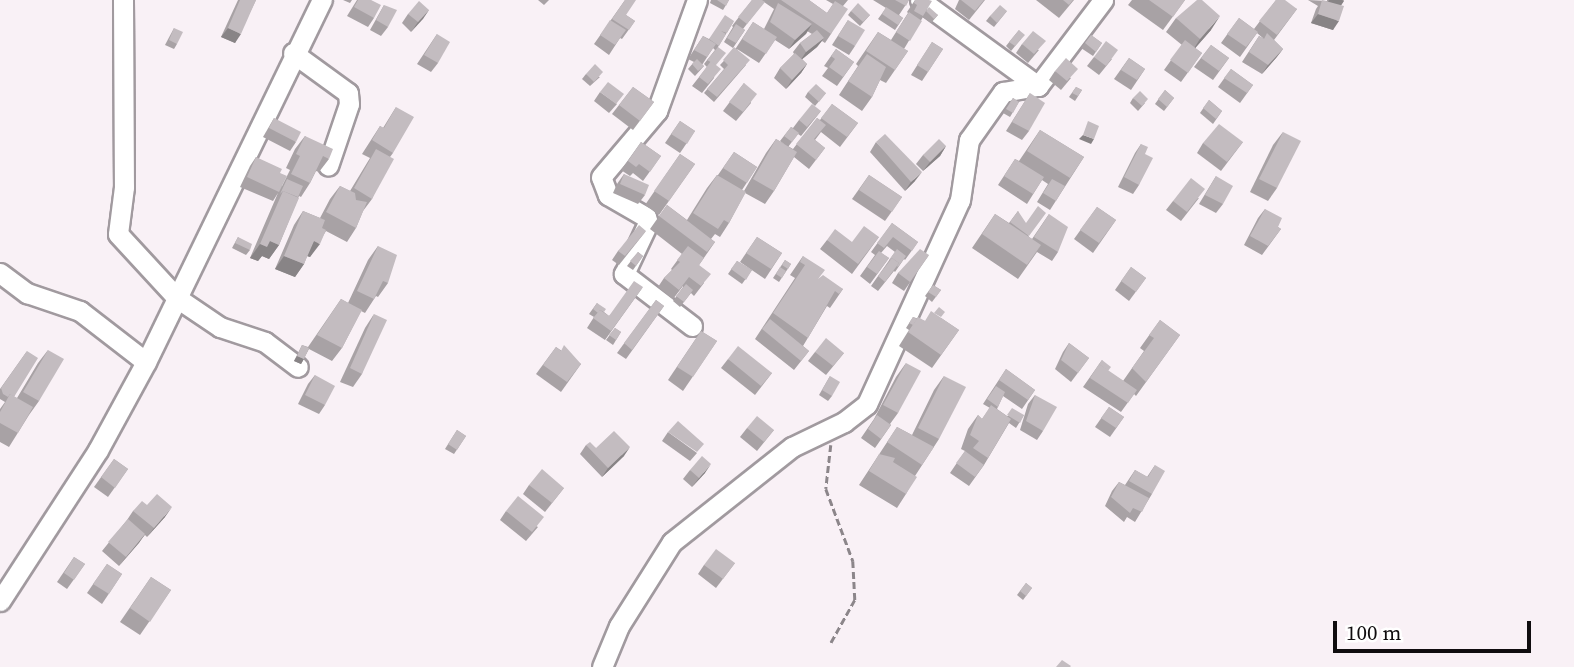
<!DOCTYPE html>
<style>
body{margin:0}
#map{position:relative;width:1574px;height:667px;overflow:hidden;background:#f9f1f6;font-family:"Source Serif 4",serif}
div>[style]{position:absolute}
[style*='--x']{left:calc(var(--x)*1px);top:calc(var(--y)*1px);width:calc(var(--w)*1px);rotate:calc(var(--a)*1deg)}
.path>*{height:2.5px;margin-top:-1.25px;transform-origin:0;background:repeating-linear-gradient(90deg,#8c868a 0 7px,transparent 0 10.5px)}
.roads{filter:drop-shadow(2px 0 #a19a9f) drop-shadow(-2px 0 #a19a9f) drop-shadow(0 2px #a19a9f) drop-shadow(0 -2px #a19a9f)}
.minor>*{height:19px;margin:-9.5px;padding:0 9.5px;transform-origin:9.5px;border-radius:9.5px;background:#fff}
.wall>*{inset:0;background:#a8a2a5}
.shaded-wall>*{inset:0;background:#888486}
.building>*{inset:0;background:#c3bcc0}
span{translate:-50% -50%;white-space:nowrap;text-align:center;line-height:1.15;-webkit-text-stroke:5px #fff;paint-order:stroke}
.scale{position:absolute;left:1333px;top:621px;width:198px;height:32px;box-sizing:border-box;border:4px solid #100d0f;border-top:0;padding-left:9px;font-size:21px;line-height:24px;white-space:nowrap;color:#100d0f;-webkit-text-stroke:5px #fff;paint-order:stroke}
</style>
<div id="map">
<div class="path">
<div style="--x:831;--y:445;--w:44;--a:96.5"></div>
<div style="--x:826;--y:489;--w:77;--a:69.4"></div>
<div style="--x:853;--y:561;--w:39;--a:87"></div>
<div style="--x:855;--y:600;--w:49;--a:119.2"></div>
</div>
<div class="roads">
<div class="minor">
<div style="--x:123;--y:0;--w:187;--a:89.7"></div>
<div style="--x:124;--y:187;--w:47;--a:97.3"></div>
<div style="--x:118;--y:234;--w:87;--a:47.3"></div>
<div style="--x:177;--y:298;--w:52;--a:34"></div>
<div style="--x:220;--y:327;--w:47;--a:18.4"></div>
<div style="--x:265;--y:342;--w:41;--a:37.1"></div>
<div style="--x:920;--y:0;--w:146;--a:36.1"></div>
<div style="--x:1038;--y:86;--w:108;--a:-52.9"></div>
<div style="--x:293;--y:53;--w:68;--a:36"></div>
<div style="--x:348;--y:93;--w:11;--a:85"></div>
<div style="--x:349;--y:104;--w:65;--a:108.7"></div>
<div style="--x:0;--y:273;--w:34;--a:37"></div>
<div style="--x:27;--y:293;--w:56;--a:18.8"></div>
<div style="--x:80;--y:311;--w:83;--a:37.7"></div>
<div style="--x:692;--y:326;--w:86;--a:-142.6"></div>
<div style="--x:624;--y:274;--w:56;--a:-64.8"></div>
<div style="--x:648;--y:223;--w:6;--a:-108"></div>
<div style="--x:646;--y:217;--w:44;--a:-149.9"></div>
<div style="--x:608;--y:195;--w:19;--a:-111"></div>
<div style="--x:601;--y:177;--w:87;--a:-49.7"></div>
<div style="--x:657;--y:111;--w:118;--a:-70.2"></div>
<div style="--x:0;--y:601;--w:180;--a:-57"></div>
<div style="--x:98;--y:450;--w:100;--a:-61.4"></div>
<div style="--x:146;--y:362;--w:403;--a:-64.1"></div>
<div style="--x:602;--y:667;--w:44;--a:-67.5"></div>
<div style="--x:619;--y:626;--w:99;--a:-57.8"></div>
<div style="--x:672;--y:542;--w:153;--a:-38.4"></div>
<div style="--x:792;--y:447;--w:58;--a:-25.7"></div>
<div style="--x:844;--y:422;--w:29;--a:-38"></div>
<div style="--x:867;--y:404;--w:224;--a:-65.5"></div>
<div style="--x:960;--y:200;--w:61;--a:-81.5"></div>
<div style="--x:969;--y:140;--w:59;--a:-54.7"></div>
<div style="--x:1003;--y:92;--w:36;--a:-10"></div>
</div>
</div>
<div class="wall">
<div style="clip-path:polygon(238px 0,256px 0,235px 43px,221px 37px)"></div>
<div style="clip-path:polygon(343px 0,352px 0,350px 3px)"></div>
<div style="clip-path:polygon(357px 0,371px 0,374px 18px,368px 27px,347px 16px)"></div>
<div style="clip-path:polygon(538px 0,549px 0,544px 5px)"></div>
<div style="clip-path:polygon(625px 0,626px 15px,635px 21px,622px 39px,620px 38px,609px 55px,594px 44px)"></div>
<div style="clip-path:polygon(711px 0,729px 0,723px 10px,710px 3px)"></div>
<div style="clip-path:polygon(752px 0,809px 0,827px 13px,833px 4px,826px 0,848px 0,843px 6px,831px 34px,825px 43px,822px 41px,817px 47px,802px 59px,807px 64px,801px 73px,786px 89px,774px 78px,780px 68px,794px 54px,793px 52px,800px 43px,812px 34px,807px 31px,789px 49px,775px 40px,759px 63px,737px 49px,746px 65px,714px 102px,704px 93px,724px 69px,720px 65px,736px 48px,753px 22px,764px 29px,774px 9px,764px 2px,743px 29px,745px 30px,733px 48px,724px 42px,733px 27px,732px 26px)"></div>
<div style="clip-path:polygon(873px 0,909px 0,899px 15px,903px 18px,895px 30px,878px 19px,886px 8px)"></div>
<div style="clip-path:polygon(915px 0,929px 0,927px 10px,938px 15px,931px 23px,923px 17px,904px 49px,908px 51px,886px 83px,880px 80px,872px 97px,862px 111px,839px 95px,858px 66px,856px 64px,878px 32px,891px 40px,908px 13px,907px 12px)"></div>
<div style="clip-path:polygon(959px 0,985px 0,969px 20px,955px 9px)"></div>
<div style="clip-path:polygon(1036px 0,1074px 0,1059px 18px)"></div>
<div style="clip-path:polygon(1132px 0,1185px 0,1163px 30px,1128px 5px)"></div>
<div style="clip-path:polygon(1276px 0,1297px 9px,1274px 40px,1283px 49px,1276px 58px,1262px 74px,1242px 62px,1259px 36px,1264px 39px,1257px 33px,1240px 57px,1221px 43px,1239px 18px,1254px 29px)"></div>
<div style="clip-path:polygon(1308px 0,1327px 1px,1327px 0,1344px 0,1341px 5px,1333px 30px,1311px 23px,1316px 9px,1318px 6px)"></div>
<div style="clip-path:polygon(384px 5px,388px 27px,381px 36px,370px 30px)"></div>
<div style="clip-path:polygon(429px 10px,411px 32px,402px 23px,408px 14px)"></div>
<div style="clip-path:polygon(851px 11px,870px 15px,860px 26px,848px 15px)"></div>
<div style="clip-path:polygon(1007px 11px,994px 27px,986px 21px,990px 16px)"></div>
<div style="clip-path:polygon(1176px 18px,1211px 30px,1195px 48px,1202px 53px,1181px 82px,1164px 70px,1182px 45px,1166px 32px)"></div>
<div style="clip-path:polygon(848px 20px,855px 46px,849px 55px,832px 45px)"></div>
<div style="clip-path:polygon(734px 21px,718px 47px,714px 78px,702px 93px,692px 86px,707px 67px,704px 64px,715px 50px,713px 48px,702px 65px,704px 66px,695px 76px,688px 69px,694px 62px,688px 59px,703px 36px,709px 39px)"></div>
<div style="clip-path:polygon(174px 28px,177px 44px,174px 49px,165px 45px)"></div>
<div style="clip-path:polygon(1019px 30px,1021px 39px,1011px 51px,1006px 46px)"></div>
<div style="clip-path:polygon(437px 34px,438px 63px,431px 72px,417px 64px)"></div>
<div style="clip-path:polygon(1091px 35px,1102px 43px,1093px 56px,1081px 48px)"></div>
<div style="clip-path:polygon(932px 42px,943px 49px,922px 81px,911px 75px)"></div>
<div style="clip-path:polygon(1022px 44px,1039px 50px,1028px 63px,1016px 53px)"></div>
<div style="clip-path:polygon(1211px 45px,1229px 58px,1213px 80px,1194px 67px)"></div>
<div style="clip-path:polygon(836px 49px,854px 62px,837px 86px,822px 76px,828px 68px,824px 66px)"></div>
<div style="clip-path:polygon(1094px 57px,1112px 59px,1099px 75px,1087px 66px)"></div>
<div style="clip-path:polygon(1129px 58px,1145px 69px,1131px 90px,1114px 79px)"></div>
<div style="clip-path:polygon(1231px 69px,1253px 85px,1240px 103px,1218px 87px)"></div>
<div style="clip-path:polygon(1055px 71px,1071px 78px,1061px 90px,1049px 80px)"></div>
<div style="clip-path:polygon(586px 74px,600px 77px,590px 86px,582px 79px)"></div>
<div style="clip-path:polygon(744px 83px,751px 103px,736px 121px,723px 111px)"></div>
<div style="clip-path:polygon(633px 87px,654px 102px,633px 130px,612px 114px)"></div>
<div style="clip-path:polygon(1076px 87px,1082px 90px,1075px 101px,1069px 97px)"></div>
<div style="clip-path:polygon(1165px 90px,1174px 98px,1164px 111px,1155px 104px)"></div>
<div style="clip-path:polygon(600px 92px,617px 104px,609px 113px,594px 101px)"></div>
<div style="clip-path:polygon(808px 92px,826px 93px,815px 106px,805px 97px)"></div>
<div style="clip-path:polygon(1030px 93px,1029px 131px,1022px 140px,1006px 131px)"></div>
<div style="clip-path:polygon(1013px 98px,1019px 102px,1010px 117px,1003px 113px)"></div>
<div style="clip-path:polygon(1133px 98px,1145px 103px,1138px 111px,1130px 103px)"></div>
<div style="clip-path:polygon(1209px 100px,1222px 111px,1213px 124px,1200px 113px)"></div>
<div style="clip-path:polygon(832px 104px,858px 123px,840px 147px,821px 132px,815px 140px,825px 148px,809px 169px,794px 157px,774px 191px,765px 204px,745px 193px,729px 223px,720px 237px,715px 234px,711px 239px,715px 242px,699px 265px,704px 283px,694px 296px,691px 293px,680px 307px,673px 301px,683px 287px,683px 286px,673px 299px,658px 287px,664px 278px,672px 270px,671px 269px,682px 254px,650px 229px,667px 205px,687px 220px,707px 188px,717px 175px,718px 175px,734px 152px,757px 167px,742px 190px,744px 191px,766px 153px,776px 139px,793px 149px,817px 118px,820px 120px)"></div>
<div style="clip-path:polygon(396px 107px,393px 153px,390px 157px,372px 199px,363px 211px,356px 228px,347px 242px,326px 231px,310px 257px,307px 256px,304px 264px,295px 277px,275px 269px,294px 225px,303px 211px,320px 218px,330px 199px,340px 186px,350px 191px,370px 158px,362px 154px,380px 126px,383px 128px)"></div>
<div style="clip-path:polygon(821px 111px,801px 136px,798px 134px,788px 147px,780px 141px,791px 127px,793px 128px,799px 120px)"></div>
<div style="clip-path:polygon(274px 118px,296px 142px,290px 151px,263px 137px)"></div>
<div style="clip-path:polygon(680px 121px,695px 131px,680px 153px,665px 143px)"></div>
<div style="clip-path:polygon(1040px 130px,1084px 157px,1050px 210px,1037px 202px,1048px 184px,1042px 180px,1027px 204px,998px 185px,1015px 159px,1019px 161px)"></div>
<div style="clip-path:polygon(1283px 132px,1277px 188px,1268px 201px,1250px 192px,1273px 145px)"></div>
<div style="clip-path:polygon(305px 136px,329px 159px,319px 172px,316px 171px,310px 183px,301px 197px,299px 196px,279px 245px,269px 259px,262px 256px,258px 261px,250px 258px,278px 193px,273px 201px,240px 187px,250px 166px,256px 157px,280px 173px,282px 186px,290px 170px,286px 168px,295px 149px)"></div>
<div style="clip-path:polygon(641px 142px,661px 156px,643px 181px,633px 173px,630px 176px,621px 170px)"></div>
<div style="clip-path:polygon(876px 142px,915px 181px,905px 191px,870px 152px)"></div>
<div style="clip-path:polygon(1243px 142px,1221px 171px,1197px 153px,1203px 143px)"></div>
<div style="clip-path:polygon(1141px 144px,1145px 154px,1139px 185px,1133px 194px,1118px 187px,1135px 153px)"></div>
<div style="clip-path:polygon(946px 146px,940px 156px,923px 171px,916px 164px,923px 155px)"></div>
<div style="clip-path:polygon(680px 154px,695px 164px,659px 215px,645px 205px)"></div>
<div style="clip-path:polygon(624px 174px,645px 195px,638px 204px,613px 193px,617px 184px)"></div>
<div style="clip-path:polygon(869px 175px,902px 197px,885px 221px,852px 199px)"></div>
<div style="clip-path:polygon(1216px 176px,1223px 204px,1216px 213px,1199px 204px)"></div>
<div style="clip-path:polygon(1199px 198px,1181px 221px,1166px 210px,1173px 201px)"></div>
<div style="clip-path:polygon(1097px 207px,1116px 220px,1093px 253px,1074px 239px)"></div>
<div style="clip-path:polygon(1265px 209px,1278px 227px,1281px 229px,1262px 255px,1244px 245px,1258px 218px)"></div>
<div style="clip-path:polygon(1018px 211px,1029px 237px,1032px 239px,1049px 214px,1058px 252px,1052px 261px,1037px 252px,1018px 279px,972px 248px,995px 214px,1009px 223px)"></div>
<div style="clip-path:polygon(892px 223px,918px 242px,905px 260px,904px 259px,895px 272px,894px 271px,878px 291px,871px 286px,895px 252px,887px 246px,881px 253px,889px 258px,870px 284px,860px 276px,875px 255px,871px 252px)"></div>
<div style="clip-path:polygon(646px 231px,619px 265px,612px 260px,618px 251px)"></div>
<div style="clip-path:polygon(238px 237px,250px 250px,246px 255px,232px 248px)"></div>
<div style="clip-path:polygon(757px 237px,782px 253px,765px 279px,740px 262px)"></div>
<div style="clip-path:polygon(879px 237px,852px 274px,820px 249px,827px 240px,852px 242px)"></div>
<div style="clip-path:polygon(378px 246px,388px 283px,378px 297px,376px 296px,365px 313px,361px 311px,342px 348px,332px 361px,309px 349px,301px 364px,294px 361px,302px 345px,308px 347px,341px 299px,348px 303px,368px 260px)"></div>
<div style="clip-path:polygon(638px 252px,643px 256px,633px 270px,627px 266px)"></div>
<div style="clip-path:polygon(929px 255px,904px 291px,892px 283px,898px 273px)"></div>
<div style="clip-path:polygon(803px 256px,818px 279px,843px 289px,830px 308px,827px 306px,803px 346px,809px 351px,794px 370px,755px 339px,795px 278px,790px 275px)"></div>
<div style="clip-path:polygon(785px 260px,791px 264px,779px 282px,773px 278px)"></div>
<div style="clip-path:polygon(737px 261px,752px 270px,742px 284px,728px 274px)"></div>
<div style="clip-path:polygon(1131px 267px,1146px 278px,1129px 301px,1115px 290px)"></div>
<div style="clip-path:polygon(933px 285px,941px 290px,932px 302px,925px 296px)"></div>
<div style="clip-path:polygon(643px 287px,605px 340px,587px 328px,594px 317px,589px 314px,597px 303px,604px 312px,609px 316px)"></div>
<div style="clip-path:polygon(656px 300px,664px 306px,626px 359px,617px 353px)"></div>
<div style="clip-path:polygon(374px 314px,362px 374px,353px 387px,340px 382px,365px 328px)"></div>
<div style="clip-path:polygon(913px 317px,925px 321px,941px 318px,959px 330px,932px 368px,899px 346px,909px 330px,906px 328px)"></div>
<div style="clip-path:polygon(1160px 320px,1180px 335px,1136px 396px,1134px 394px,1121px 412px,1083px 387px,1102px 360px,1108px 371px,1123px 381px,1144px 351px,1140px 348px)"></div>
<div style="clip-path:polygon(615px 328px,621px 332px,613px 345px,606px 340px)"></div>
<div style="clip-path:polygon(701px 331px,717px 341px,683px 391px,668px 380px)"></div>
<div style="clip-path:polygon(1069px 343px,1089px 358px,1071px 382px,1055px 369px,1063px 352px)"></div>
<div style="clip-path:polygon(556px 347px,581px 364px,561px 392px,536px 374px)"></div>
<div style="clip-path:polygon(48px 350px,39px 401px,29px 415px,9px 447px,0 442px,0 409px,5px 402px,0 399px,0 389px,27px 351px,14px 397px,17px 398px,38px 363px)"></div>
<div style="clip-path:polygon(815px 352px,844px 353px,826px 375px,808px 361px)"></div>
<div style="clip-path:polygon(728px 359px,772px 373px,755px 395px,721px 368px)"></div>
<div style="clip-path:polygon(906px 363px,898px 413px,890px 424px,891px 425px,875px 448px,861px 438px,874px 419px,896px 377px)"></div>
<div style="clip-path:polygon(1006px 369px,1035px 390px,1022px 409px,1003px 396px,997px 409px,1007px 416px,1024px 415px,1016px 428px,1009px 423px,984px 465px,969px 486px,950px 473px,965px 451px,961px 449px,968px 429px,978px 415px,982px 419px,990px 408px,983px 404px)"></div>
<div style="clip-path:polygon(315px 375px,325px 405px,319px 414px,298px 404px,308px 384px)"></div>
<div style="clip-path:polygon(830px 376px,832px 396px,828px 401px,819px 395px)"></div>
<div style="clip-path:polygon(944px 376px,939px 439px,915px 476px,906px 494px,897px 508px,859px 485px,897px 427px,912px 435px,934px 390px)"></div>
<div style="clip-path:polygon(1035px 395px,1043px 431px,1037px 440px,1020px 430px,1028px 404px)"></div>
<div style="clip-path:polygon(1109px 407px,1124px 417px,1110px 437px,1095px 427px)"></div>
<div style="clip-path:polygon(747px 428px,774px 430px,757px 451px,740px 437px)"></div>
<div style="clip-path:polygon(457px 430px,466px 436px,454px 454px,445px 449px)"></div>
<div style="clip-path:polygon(668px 432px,697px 453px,690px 461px,662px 441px)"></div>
<div style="clip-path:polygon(586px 445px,596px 448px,624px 456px,602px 477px,580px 454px)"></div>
<div style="clip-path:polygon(114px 459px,128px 469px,108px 497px,94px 487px)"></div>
<div style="clip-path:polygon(1155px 465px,1152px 494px,1135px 522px,1127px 517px,1124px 522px,1105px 506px,1112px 491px,1119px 482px,1125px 485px,1135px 470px,1147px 477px)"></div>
<div style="clip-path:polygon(690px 470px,705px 473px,692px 487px,683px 479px)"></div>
<div style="clip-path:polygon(529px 485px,564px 488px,545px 512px,523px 494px)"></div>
<div style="clip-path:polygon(147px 505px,165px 517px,147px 537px,145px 535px,119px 566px,102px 551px,127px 520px,133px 511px)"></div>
<div style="clip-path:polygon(506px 511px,538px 527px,526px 541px,500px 520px)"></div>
<div style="clip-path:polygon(74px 557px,85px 564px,67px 589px,57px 582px)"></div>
<div style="clip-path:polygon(735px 563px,716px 588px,698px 574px,704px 565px)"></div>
<div style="clip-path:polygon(107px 564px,122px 574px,102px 604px,87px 593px)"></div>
<div style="clip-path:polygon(151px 577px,171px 590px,140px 635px,120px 622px)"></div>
<div style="clip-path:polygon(1026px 583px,1032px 588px,1023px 600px,1017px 595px)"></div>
</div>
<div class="shaded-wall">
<div style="clip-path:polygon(1329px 0,1342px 0,1344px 1px,1338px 10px,1325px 6px)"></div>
<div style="clip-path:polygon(429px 10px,423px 19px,411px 32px,418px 22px)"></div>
<div style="clip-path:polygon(1318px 14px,1339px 21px,1333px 30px,1311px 23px)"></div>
<div style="clip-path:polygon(1220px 16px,1211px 30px,1191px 53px,1200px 39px)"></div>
<div style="clip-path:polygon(812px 24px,806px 34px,789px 49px,795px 40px)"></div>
<div style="clip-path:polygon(228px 28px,241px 34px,235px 43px,221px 37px)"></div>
<div style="clip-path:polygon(824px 38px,817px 47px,800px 61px,806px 52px)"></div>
<div style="clip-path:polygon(1283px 49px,1276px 58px,1262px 74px,1268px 65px)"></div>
<div style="clip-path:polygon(807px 64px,801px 73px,786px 89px,792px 80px)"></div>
<div style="clip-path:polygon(1083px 135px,1094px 139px,1091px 144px,1079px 139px)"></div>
<div style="clip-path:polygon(946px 146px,940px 156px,923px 171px,930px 162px)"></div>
<div style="clip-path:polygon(922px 172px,915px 181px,905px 191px,911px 182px)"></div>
<div style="clip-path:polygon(270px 241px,279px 245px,269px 259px,262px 256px,258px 261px,250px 258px,260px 244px)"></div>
<div style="clip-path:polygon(314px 241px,320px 244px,310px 257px,304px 255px)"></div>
<div style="clip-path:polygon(284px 256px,304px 264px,295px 277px,275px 269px)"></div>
<div style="clip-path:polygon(297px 356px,304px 359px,301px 364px,294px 361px)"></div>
<div style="clip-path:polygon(630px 447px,624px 456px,602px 477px,608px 468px)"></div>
<div style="clip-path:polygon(711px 464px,705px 473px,692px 487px,699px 478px)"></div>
<div style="clip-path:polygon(172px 507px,165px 517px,147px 537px,154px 528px)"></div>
<div style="clip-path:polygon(145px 534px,139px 543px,119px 566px,126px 557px)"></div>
</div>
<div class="building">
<div style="clip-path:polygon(240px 0,256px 0,241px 34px,228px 28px)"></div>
<div style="clip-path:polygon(358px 0,371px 0,381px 5px,374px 18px,354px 7px)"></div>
<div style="clip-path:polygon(625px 0,636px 0,626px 15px,635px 21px,629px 30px,612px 19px)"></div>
<div style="clip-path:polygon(717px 0,729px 0,726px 6px)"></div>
<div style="clip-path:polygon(752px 0,762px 0,765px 2px,747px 24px,738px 17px)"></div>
<div style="clip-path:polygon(781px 0,809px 0,827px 13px,835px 1px,848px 9px,831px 34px)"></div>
<div style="clip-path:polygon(895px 0,909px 0,906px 6px)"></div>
<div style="clip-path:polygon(915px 0,929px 0,932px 1px,923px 16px,914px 11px,917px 5px,914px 3px)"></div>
<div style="clip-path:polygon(961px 0,984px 0,975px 11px)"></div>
<div style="clip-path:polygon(1063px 0,1073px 0,1069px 5px)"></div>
<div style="clip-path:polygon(1149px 0,1185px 0,1173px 17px)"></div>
<div style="clip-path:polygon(1197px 0,1202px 0,1220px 16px,1200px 39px,1176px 18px)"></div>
<div style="clip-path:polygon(1276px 0,1285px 0,1297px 9px,1277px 35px,1259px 21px)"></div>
<div style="clip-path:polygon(1322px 0,1344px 6px,1339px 21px,1318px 14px)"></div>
<div style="clip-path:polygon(419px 1px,429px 10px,418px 22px,408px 14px)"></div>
<div style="clip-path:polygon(778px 3px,812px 24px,795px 40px,770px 22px)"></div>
<div style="clip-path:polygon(858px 3px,870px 15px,863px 22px,851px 11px)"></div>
<div style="clip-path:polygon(384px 5px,397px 10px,388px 27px,376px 20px)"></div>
<div style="clip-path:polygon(1000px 5px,1007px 11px,997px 23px,990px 16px)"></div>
<div style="clip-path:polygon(886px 7px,903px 18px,898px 25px,882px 14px)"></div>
<div style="clip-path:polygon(929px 7px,938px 15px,934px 19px,926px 11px)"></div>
<div style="clip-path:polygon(909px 12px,922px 21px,910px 41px,896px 32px)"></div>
<div style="clip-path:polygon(725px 15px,734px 21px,727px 33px,721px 31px,726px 34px,719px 46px,709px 39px)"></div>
<div style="clip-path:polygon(1239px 18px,1258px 32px,1246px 47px,1227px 34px)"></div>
<div style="clip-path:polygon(610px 20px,626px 30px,615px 45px,600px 35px)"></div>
<div style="clip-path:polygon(848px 20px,865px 30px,855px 46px,838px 36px)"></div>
<div style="clip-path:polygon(753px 22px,777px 37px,766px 54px,742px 39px)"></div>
<div style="clip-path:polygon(736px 24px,745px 30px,736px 43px,727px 38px)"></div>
<div style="clip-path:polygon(174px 28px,183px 32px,177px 44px,169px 40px)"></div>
<div style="clip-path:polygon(817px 30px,824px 38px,806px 52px,800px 43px)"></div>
<div style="clip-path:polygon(1019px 30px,1025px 35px,1015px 46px,1009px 42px)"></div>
<div style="clip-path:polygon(1033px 31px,1046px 41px,1034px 54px,1022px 44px)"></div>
<div style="clip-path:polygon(878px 32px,908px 51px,895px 70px,866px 51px)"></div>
<div style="clip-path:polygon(1267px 33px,1283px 49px,1268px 65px,1249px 52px,1259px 36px,1264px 39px)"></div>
<div style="clip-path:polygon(437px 34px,450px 42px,438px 63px,424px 55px)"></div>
<div style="clip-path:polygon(1091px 35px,1102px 43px,1096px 52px,1085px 43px)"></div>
<div style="clip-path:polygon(703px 36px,716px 44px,707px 57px,694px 50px)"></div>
<div style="clip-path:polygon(1185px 40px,1202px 53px,1188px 73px,1170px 60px)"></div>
<div style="clip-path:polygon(1106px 41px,1118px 50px,1106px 66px,1094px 57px)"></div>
<div style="clip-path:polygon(932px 42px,943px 49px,928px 72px,917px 65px)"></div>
<div style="clip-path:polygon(1211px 45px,1229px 58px,1219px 71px,1201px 58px)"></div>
<div style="clip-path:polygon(718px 47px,726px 53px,716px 65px,707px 60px)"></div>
<div style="clip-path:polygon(734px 47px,750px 60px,717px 97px,707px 89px,728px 65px,723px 60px)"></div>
<div style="clip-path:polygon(836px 49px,854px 62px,843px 77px,829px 67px,835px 59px,831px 56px)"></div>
<div style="clip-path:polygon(795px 53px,807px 64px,792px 80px,780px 68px)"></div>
<div style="clip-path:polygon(867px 54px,886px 67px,872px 97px,848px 81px)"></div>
<div style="clip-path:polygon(1066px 58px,1078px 69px,1067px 81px,1055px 71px)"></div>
<div style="clip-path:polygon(1129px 58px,1145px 69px,1137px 80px,1121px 70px)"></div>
<div style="clip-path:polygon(697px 59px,704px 66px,698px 71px,692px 64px)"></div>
<div style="clip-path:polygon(711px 61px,721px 69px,708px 84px,699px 77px)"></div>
<div style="clip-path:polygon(595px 64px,603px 72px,594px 82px,586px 74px)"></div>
<div style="clip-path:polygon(1231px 69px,1253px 85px,1247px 93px,1224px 78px)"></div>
<div style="clip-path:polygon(608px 82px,624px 94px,616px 104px,600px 92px)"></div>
<div style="clip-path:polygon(744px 83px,757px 94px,743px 112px,729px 102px)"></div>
<div style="clip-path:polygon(816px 84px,826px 93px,819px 102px,808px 92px)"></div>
<div style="clip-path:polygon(633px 87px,654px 102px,640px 121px,619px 105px)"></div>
<div style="clip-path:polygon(1076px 87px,1082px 90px,1078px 96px,1072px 93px)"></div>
<div style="clip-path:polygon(1165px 90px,1174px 98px,1167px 107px,1158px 99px)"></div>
<div style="clip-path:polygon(1140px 91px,1148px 99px,1142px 106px,1133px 98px)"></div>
<div style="clip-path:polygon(1030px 93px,1045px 103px,1029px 131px,1012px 122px)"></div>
<div style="clip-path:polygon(1013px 98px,1019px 102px,1013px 113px,1006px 109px)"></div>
<div style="clip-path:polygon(1209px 100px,1222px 111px,1216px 119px,1203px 108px)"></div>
<div style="clip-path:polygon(812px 104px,821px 111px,807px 127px,799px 120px)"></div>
<div style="clip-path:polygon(832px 104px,858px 123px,847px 137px,821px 118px)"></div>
<div style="clip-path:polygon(396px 107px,414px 117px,393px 153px,372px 140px,380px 126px,384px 128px)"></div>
<div style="clip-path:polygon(274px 118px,301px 132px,296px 142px,269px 128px)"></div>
<div style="clip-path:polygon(817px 118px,826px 125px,814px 139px,825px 148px,816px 160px,796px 144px)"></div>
<div style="clip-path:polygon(680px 121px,695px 131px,687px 144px,671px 134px)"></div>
<div style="clip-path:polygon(1088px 121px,1099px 126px,1094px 139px,1083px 135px)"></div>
<div style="clip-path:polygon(1219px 124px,1243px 142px,1227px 162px,1203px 143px)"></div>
<div style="clip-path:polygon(791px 127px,799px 133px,792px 142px,784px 136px)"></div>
<div style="clip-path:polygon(1040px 130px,1084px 157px,1070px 178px,1027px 151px)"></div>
<div style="clip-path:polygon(1283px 132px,1301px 141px,1277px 188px,1259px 179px)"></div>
<div style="clip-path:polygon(885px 134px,922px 172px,911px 182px,876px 142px)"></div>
<div style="clip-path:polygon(305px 136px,333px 149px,329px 159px,323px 156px,310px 183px,291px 174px,300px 156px,296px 154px)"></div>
<div style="clip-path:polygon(776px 139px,797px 152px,774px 191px,753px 179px)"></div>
<div style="clip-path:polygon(939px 139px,946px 146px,930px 162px,923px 155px)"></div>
<div style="clip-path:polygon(641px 142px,661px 156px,650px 172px,639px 164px,636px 167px,628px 161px)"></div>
<div style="clip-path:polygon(1141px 144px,1148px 147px,1145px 154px,1153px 158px,1139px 185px,1124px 177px)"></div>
<div style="clip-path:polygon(376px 149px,394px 159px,372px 199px,354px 188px)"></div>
<div style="clip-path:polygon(734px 152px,757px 167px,747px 183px,723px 168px)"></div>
<div style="clip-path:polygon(680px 154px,695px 164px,669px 201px,654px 191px)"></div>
<div style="clip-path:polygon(256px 157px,282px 169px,280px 173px,287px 176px,279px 192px,247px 177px)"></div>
<div style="clip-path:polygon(1015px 159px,1044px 177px,1033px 194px,1004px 176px)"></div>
<div style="clip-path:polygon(624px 174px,649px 185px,645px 195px,620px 184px)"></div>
<div style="clip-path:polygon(717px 175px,746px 192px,729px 223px,724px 220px,718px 229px,693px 213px)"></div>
<div style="clip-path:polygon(869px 175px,902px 197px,892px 212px,859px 190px)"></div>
<div style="clip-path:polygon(1216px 176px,1233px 186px,1223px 204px,1205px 195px)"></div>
<div style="clip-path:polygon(1191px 178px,1205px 189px,1187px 212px,1173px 201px)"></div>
<div style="clip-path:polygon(287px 179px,303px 186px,298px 197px,283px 191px,280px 194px)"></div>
<div style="clip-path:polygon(1052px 179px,1065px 186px,1056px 201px,1043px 193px)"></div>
<div style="clip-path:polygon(340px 186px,355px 193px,356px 200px,367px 202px,356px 228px,326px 212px)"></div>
<div style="clip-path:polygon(283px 191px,299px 198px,279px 245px,270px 241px,267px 247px,260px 244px)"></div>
<div style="clip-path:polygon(667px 205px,715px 242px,707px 252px,659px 216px)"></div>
<div style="clip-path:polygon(1038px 206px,1046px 213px,1029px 236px,1010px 222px,1018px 211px,1026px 223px)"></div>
<div style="clip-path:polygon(1097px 207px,1116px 220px,1099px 243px,1080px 230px)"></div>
<div style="clip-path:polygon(1265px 209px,1282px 218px,1278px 227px,1281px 229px,1268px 246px,1250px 236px)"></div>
<div style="clip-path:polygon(303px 211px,325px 220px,322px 228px,326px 230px,320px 244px,314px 241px,304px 264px,284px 256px)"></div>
<div style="clip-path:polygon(995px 214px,1041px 245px,1027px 265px,982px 234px)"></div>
<div style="clip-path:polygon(1049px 214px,1068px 227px,1058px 252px,1034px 237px)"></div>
<div style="clip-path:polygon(892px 223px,918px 242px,912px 251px,893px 237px,884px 248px,877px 243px)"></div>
<div style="clip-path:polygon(639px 225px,646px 231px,625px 256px,618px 251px)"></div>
<div style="clip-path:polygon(864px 226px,879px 237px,858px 264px,827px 240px,835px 229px,852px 242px)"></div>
<div style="clip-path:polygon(238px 237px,252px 244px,250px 250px,235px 243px)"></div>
<div style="clip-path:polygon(757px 237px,782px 253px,771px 269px,746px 253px)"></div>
<div style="clip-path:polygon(378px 246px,397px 255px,388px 283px,383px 281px,374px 299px,357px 291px)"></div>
<div style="clip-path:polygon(688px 246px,704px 258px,699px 265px,711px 274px,701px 286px,689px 277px,679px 290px,664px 278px,680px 262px,677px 260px)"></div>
<div style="clip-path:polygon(897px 249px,906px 256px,898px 267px,897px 266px,899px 263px,892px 258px,890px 260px,889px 260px)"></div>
<div style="clip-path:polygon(920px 249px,929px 255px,910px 282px,898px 273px)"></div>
<div style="clip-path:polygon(879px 251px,889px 258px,877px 274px,867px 267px)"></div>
<div style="clip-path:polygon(638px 252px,643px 256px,636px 266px,630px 261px)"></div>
<div style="clip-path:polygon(803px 256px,825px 270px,818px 279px,823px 275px,843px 289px,839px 294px,835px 291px,808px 338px,773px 313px,805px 265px,800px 262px)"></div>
<div style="clip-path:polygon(892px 258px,899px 263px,885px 282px,878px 276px)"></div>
<div style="clip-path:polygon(785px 260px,791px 264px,788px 269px,782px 265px)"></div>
<div style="clip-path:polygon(737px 261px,752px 270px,746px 280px,731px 269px)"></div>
<div style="clip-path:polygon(780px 267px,786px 271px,782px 278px,776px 274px)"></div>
<div style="clip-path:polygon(1131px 267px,1146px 278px,1136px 292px,1121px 281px)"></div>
<div style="clip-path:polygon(634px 281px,643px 287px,611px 331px,593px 318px,600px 310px,609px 316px)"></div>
<div style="clip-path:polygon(686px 284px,693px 290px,684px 302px,676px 296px)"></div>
<div style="clip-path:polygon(933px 285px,941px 290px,936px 297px,928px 292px)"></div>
<div style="clip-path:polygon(341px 299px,362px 310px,342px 348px,317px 335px)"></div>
<div style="clip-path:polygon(656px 300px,664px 306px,632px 350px,624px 343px)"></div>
<div style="clip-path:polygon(597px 303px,606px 309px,604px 312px,600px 310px,598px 313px,593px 309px)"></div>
<div style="clip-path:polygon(939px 307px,945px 312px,941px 317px,934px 313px)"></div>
<div style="clip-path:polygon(931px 311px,959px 330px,941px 355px,908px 332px,918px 317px,925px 321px)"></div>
<div style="clip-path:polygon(374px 314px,387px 320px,362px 374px,350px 368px)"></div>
<div style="clip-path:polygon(913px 317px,917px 319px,913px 325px,909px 323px)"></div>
<div style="clip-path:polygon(770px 319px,809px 351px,801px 361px,762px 329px)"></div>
<div style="clip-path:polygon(1160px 320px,1180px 335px,1146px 382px,1132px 368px,1154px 338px,1149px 335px)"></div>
<div style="clip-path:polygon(615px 328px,621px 332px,616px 340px,609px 335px)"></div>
<div style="clip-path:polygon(701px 331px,717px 341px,693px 377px,677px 367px)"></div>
<div style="clip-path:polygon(826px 338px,844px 353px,833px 366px,815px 352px)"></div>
<div style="clip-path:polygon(1069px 343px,1089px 358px,1078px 373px,1061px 360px)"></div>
<div style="clip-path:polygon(302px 345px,309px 348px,304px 359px,297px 356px)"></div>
<div style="clip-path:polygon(564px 345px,581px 364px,567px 382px,543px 365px,556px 347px,561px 351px)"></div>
<div style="clip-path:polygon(738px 346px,772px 373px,761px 386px,728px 359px)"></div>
<div style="clip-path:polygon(48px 350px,64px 359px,39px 401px,23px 392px)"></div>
<div style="clip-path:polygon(27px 351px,38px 358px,14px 397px,10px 394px,8px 397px,3px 394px,1px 388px)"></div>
<div style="clip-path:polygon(1102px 360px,1111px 367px,1108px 371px,1099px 364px)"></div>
<div style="clip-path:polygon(906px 363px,921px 371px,898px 413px,883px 405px)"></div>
<div style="clip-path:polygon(1099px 364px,1137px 390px,1128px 403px,1090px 378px)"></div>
<div style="clip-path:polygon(1006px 369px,1035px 390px,1028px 400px,999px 380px)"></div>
<div style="clip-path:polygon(315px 375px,335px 386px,325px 405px,305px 395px)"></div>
<div style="clip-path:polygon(830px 376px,840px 382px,832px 396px,822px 390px)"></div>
<div style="clip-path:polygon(944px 376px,966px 387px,939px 439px,918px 428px)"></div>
<div style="clip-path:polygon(996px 386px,1005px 392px,998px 407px,987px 399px)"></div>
<div style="clip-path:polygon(10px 394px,33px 407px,18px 433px,0 423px,0 412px)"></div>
<div style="clip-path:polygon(1035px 395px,1057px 407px,1043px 431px,1026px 421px)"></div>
<div style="clip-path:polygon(991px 405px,1011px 419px,988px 458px,973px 448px,979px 441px,970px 435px,978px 415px,982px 419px)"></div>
<div style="clip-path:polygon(1109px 407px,1124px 417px,1116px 428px,1101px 418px)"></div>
<div style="clip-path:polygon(1012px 408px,1024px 415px,1020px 423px,1007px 415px)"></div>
<div style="clip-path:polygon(877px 415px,891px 425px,881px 439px,868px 429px)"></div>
<div style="clip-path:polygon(757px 416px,774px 430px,764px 442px,747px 428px)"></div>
<div style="clip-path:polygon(678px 421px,704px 444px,697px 452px,668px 432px)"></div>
<div style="clip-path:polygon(897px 427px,934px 447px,922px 465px,887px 442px)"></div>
<div style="clip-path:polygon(457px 430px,466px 436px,457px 450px,448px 444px)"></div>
<div style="clip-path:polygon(614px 431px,630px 447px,608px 468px,586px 445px,590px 442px,596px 448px)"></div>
<div style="clip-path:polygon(965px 451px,984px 465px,975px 477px,956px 463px)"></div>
<div style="clip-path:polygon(879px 454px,895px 458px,893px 462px,917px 477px,906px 494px,869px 471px)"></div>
<div style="clip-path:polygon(702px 456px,711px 464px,699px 478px,690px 470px)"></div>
<div style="clip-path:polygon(114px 459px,128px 469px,115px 488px,101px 477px)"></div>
<div style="clip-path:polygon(1155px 465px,1165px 471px,1152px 494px,1129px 481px,1135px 470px,1148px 477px)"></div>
<div style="clip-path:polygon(542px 469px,564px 488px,552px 503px,529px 485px)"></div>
<div style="clip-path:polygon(1119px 482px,1149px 498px,1142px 512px,1133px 508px,1130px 513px,1111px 497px)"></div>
<div style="clip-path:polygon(157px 494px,172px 507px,154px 528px,133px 511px,142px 501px,147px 505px)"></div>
<div style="clip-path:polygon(518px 496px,544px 517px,532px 532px,506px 511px)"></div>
<div style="clip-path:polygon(128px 519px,145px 534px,126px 557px,108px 542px)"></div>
<div style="clip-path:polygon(716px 549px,735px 563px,723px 579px,704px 565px)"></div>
<div style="clip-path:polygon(74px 557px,85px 564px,74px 580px,64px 573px)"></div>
<div style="clip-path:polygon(107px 564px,122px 574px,109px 594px,93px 584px)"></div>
<div style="clip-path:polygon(151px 577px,171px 590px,150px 622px,130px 608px)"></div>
<div style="clip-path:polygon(1026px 583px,1032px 588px,1026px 596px,1020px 591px)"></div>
<div style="clip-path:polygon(1062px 660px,1071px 666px,1070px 667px,1056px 667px)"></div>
</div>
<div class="scale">100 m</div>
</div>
